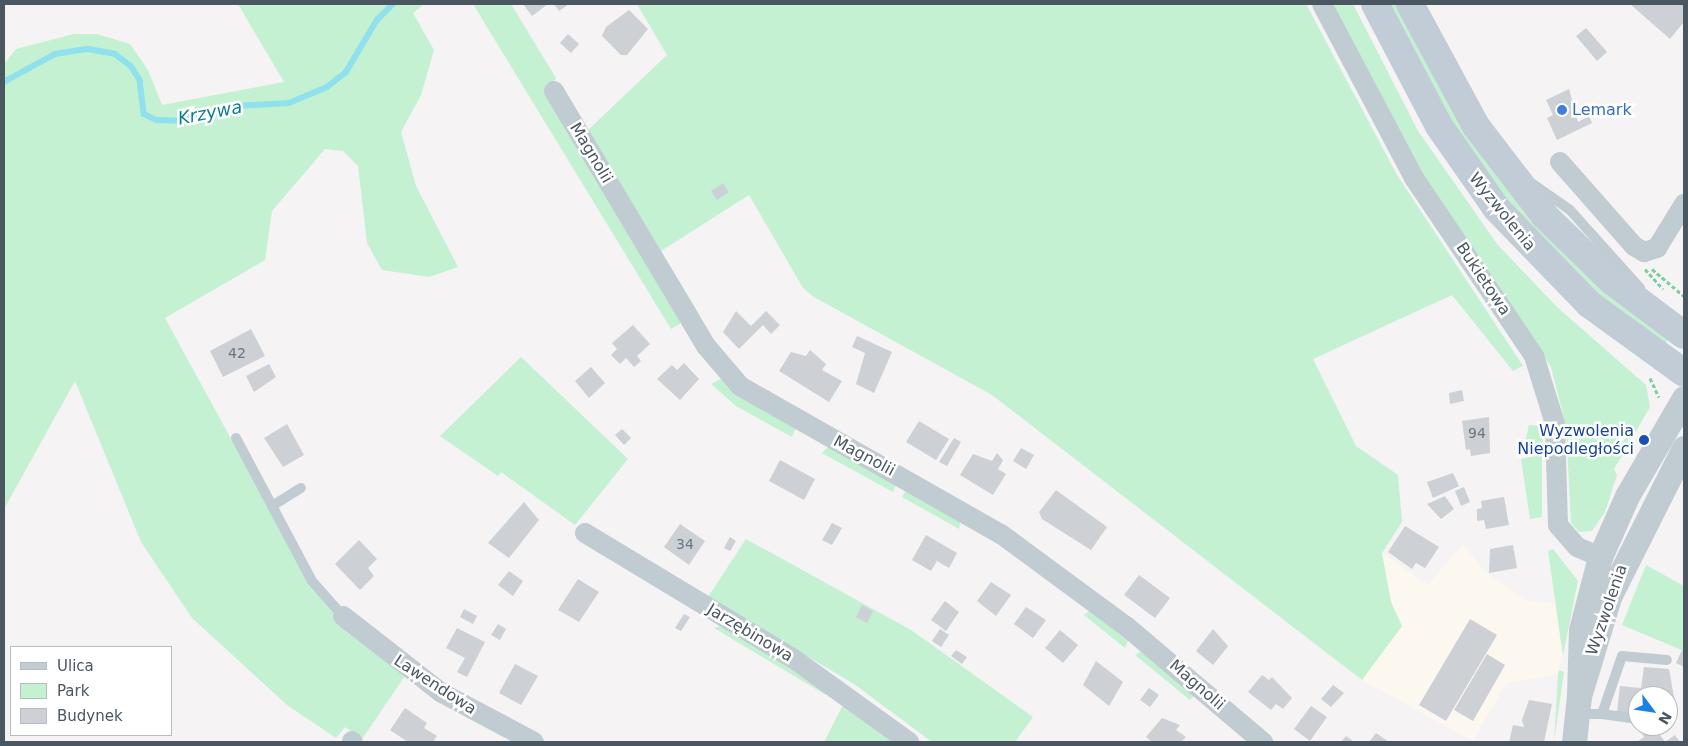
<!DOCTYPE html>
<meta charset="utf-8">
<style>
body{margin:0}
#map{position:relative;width:1688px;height:746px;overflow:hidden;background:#f5f3f3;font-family:"DejaVu Sans",sans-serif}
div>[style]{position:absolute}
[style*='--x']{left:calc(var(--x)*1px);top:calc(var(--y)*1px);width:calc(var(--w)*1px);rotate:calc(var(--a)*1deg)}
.commercial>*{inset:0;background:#fdf8ef}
.green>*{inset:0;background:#c3f1d2}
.stream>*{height:5.5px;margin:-2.75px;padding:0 2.75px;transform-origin:2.75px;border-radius:2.75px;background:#90e0ee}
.building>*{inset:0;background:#cdd0d5}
.path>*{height:3px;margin-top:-1.5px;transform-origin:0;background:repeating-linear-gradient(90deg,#7ad0a0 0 4px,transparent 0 6.5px)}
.service>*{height:10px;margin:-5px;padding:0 5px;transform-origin:5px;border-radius:5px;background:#c1cbd2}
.minor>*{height:20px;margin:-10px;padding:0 10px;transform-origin:10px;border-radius:10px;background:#c1cbd2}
.tertiary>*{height:25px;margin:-12.5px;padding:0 12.5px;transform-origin:12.5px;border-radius:12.5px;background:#c1cbd2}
.secondary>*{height:28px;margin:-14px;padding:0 14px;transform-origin:14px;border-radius:14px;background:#c1ccd6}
.dots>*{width:14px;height:14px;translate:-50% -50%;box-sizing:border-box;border:2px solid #fff;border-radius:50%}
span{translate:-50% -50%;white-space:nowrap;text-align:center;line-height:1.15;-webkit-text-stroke:5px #fff;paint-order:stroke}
.number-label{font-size:14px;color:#6b757e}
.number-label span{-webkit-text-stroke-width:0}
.shop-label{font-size:16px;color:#366cbe}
.left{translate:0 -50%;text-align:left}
.street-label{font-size:16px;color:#4a5761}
.transit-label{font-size:16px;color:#164399}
.right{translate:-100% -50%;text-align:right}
.water-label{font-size:18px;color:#0d7e92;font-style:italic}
.frame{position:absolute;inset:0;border:5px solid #4a5761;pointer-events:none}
.legend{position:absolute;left:10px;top:646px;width:162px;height:90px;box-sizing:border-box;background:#fff;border:1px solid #b7bcc0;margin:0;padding:6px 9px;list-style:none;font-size:15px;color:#4a5761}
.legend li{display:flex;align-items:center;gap:10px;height:25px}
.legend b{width:25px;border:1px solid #b7bcc0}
.north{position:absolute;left:1628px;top:686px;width:50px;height:50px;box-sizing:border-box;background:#fff;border:1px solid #b7bcc0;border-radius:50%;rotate:121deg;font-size:14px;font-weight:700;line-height:20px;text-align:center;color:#4a5761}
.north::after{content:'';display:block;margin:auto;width:18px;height:22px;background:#1b81e7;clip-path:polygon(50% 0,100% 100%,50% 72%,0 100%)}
</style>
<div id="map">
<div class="commercial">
<div style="clip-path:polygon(1463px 544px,1484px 571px,1526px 601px,1555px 604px,1562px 653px,1558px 674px,1506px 683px,1473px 741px,1362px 680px,1401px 626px,1391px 602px,1382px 553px,1428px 585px)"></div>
</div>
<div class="green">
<div style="clip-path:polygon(238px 4px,424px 4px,413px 13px,434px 50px,421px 95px,401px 132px,416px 186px,458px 267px,429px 277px,382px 270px,367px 243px,358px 166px,343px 151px,325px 149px,272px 211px,265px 260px,165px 318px,309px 582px,407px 673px,362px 739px,345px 727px,336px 738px,287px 705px,192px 618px,141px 542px,75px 381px,4px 509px,4px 64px,16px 49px,74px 34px,97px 34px,130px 44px,148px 70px,162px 105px,284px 82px)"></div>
<div style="clip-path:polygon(473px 4px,511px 4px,556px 78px,547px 91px,682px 317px,680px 324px,671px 329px)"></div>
<div style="clip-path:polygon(637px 4px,1306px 4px,1397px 175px,1523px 366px,1513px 371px,1452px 295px,1313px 359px,1356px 446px,1398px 475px,1402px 522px,1382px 553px,1391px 602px,1402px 626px,1362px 680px,992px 395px,814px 297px,803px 288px,749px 195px,661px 251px,699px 314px,694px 314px,588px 130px,667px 55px)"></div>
<div style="clip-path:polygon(1331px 4px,1353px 4px,1418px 131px,1497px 244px,1557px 307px,1646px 385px,1650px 407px,1614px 469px,1617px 475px,1605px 512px,1592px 531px,1579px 532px,1571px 523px,1566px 426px,1551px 367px,1433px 192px)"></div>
<div style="clip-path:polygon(1388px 4px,1397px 4px,1460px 121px,1669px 338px,1664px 346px,1613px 308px,1516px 214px,1451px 125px)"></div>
<div style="clip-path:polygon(521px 357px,628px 459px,575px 525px,501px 472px,498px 476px,440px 436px)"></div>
<div style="clip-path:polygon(723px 378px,796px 428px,792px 437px,736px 406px,711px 384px)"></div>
<div style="clip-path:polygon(1529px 425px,1542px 426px,1543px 445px,1524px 447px)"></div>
<div style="clip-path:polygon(830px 445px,897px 481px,893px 492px,822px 453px)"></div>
<div style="clip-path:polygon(1542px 454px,1542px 517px,1530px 519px,1521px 459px)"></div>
<div style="clip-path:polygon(908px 487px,961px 516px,959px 529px,902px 497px)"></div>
<div style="clip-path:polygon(746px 539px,911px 630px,1033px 717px,1015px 742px,932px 742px,854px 684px,708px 597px)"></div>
<div style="clip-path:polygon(1553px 549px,1578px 581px,1563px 655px,1548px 551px)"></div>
<div style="clip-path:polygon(1646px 565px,1684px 586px,1684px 651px,1622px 625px)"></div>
<div style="clip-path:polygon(1092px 609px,1129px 638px,1125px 648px,1084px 615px)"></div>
<div style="clip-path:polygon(723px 625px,827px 688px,826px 695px,714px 628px)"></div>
<div style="clip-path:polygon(1145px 649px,1197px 693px,1190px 700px,1135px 655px)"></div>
<div style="clip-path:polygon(1559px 670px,1564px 672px,1554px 742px,1558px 674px)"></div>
<div style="clip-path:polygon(843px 705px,892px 742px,824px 742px)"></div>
</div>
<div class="stream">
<div style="--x:4;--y:82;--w:58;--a:-28.8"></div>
<div style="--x:55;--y:54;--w:33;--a:-9"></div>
<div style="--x:88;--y:49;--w:27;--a:10"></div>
<div style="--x:115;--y:54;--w:20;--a:37"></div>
<div style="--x:131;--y:66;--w:17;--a:57"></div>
<div style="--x:140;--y:80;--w:34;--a:83"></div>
<div style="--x:144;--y:114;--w:14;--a:25"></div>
<div style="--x:157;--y:120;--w:23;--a:2"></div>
<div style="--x:180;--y:121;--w:56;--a:-15.5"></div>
<div style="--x:234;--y:106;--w:55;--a:-3.1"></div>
<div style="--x:289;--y:103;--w:41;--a:-22.8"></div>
<div style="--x:327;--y:87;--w:24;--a:-38"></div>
<div style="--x:346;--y:72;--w:61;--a:-59.2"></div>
<div style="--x:377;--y:20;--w:23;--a:-45"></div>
</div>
<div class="building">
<div style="clip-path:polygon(523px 4px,548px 4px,532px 16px)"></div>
<div style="clip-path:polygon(554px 4px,569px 4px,559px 11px)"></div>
<div style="clip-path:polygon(1630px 4px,1684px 4px,1684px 22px,1670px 39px)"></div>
<div style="clip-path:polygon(629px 10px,648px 29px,627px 55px,621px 55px,602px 36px,606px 27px)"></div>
<div style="clip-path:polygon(1586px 28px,1607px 52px,1597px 61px,1576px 36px)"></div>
<div style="clip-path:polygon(568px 34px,579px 44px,571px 53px,560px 43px)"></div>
<div style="clip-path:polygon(1569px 89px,1578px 122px,1589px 116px,1592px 123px,1557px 140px,1547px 118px,1553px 115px,1546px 100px)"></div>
<div style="clip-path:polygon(723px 183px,729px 192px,717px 200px,711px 191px)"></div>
<div style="clip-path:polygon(736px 311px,751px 326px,766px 311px,780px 325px,771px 334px,763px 325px,739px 349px,723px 332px)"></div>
<div style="clip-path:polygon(633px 325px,650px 344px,637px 356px,641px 361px,634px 367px,626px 358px,620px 364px,611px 355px,617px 349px,612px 343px)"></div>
<div style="clip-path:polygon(251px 329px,265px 356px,223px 377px,210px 351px)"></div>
<div style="clip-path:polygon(857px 336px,892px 352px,874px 393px,856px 384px,865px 353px,852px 347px)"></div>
<div style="clip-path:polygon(810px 350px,826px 364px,822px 370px,842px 381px,829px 402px,779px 371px,791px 352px,806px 356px)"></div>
<div style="clip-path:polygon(684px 363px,699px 379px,680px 400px,657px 379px,672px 365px,677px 370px)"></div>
<div style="clip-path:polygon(269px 364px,276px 377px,254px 392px,246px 376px)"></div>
<div style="clip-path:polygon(591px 367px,605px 383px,589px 398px,575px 381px)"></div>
<div style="clip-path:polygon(1462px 390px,1464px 401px,1450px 404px,1449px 393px)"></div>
<div style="clip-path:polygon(1489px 417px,1490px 453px,1471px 456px,1470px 449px,1466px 450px,1462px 421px)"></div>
<div style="clip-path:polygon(919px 421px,949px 439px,936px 460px,906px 442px)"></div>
<div style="clip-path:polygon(287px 424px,304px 455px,283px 467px,264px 438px)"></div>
<div style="clip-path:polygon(622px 429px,631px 438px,624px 445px,615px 435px)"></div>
<div style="clip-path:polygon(954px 438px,961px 442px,947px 466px,939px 462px)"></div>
<div style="clip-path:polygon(1021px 448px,1034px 455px,1026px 469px,1013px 461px)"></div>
<div style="clip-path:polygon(997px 453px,1003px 460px,998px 469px,1006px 474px,993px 495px,960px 475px,973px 454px,992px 461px)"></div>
<div style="clip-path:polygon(780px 460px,815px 479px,804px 500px,769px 481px)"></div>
<div style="clip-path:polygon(1453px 473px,1459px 486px,1433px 498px,1427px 482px)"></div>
<div style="clip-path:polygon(1464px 487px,1470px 502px,1461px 506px,1455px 491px)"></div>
<div style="clip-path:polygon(1056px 490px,1107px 527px,1091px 550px,1042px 519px,1039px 512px)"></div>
<div style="clip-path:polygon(1445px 496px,1454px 509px,1441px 519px,1427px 504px)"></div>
<div style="clip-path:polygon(1504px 497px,1509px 525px,1486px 529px,1484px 520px,1477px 521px,1477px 509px,1482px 508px,1481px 501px)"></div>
<div style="clip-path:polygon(524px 502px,539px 520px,509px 558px,488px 543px)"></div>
<div style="clip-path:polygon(832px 523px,842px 528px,832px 545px,822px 540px)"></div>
<div style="clip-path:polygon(680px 524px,705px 541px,689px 565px,664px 547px)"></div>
<div style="clip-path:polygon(1405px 526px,1439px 547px,1425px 568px,1416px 563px,1412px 569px,1388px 552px)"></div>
<div style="clip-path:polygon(926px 535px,957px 553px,949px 568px,937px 561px,931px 571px,912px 560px)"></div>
<div style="clip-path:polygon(730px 537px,736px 541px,730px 551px,724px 548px)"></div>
<div style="clip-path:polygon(359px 540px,377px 559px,368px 568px,374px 576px,360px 590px,335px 564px)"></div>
<div style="clip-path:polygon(1513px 545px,1517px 568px,1489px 573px,1490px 549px)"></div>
<div style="clip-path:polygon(509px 571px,523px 581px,513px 596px,498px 585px)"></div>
<div style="clip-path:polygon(1139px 575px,1170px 598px,1155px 618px,1124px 595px)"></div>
<div style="clip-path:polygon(578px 579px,599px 592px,579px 622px,558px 610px)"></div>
<div style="clip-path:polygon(991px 582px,1011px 595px,996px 616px,977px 601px)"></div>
<div style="clip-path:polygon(945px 601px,959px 612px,946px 631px,931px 620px)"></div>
<div style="clip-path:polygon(862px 605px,873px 611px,867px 623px,856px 617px)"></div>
<div style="clip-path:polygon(1026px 607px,1046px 620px,1033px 638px,1014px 624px)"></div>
<div style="clip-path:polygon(464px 609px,477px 616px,473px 624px,460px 617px)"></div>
<div style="clip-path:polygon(684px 614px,690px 617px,681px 631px,675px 628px)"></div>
<div style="clip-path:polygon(1470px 619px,1497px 635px,1446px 721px,1419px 705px)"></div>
<div style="clip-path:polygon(498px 624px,506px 629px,500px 640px,491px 635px)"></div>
<div style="clip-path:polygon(457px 628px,485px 642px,467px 677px,457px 672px,465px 658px,446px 648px)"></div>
<div style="clip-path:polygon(940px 629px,949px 635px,941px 647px,932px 641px)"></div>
<div style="clip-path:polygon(1213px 629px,1228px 646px,1213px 665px,1196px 651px)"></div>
<div style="clip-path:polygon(1060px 630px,1078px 645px,1063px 663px,1045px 648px)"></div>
<div style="clip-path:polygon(956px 650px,967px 657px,962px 664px,951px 656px)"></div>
<div style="clip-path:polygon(1682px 650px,1684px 651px,1684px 667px,1676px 663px)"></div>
<div style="clip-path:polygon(1487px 654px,1505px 665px,1473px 721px,1454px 710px)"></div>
<div style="clip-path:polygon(1096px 661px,1123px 682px,1109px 706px,1083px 685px)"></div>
<div style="clip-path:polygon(515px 664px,538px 676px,521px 705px,499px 693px)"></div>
<div style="clip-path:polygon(1644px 667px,1669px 669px,1675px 703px,1668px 704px,1668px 696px,1638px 696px,1638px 714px,1617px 712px,1620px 686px,1641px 688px)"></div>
<div style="clip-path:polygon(1262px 675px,1269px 680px,1272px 677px,1292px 698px,1283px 709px,1276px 704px,1271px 710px,1248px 692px)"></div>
<div style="clip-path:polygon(1333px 685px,1344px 693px,1331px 707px,1321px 699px)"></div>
<div style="clip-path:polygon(1149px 688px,1159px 695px,1150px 707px,1140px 700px)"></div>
<div style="clip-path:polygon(1529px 700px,1552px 704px,1544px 742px,1509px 742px,1513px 725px,1524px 727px,1522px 720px)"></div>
<div style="clip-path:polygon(1311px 706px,1327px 717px,1310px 741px,1294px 729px)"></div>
<div style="clip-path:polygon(405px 708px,427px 723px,424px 728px,437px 736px,433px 742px,408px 742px,390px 730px)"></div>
<div style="clip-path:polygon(1162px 718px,1180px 725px,1176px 730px,1186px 737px,1181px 742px,1152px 742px,1146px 737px)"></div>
<div style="clip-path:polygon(1637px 726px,1654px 726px,1665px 742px,1675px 735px,1680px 742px,1637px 742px,1644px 737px)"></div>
<div style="clip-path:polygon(1376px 733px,1389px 742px,1369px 742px)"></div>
<div style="clip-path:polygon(1346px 736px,1354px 742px,1341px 742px)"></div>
</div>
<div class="path">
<div style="--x:1645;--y:269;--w:27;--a:48"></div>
<div style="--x:1652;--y:269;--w:42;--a:40.2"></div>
<div style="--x:1650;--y:378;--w:21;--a:65"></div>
</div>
<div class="service">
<div style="--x:1533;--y:184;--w:45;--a:35.1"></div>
<div style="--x:1570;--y:210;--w:105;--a:48.1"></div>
<div style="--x:236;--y:438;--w:162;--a:62"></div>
<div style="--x:312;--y:581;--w:47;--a:48.5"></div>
<div style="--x:272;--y:506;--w:34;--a:-32"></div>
<div style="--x:1577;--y:714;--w:25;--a:0"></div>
<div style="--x:1602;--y:714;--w:61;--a:-71"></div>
<div style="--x:1622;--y:656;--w:45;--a:5.1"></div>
<div style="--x:1602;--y:714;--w:36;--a:8"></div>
</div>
<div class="minor">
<div style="--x:1322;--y:4;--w:197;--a:62.1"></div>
<div style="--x:1414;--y:178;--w:215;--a:56"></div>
<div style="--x:1534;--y:356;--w:71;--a:72.8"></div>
<div style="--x:1555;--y:424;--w:101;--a:88.3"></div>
<div style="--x:1558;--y:525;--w:29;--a:49"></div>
<div style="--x:1577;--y:547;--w:25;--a:23"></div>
<div style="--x:554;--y:91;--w:297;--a:59.2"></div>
<div style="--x:706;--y:346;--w:52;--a:49.6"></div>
<div style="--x:740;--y:386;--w:300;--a:29.6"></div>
<div style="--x:1001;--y:534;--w:155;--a:36.4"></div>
<div style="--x:1126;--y:626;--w:180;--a:40.3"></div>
<div style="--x:1560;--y:162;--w:112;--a:48.6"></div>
<div style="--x:1634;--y:246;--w:12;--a:31"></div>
<div style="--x:1644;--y:252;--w:14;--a:-17"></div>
<div style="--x:1657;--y:248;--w:52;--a:-58.5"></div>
<div style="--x:585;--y:533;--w:244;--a:31.1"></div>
<div style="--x:794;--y:659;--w:142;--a:35.8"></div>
<div style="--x:343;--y:616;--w:125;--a:37.9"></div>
<div style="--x:442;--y:693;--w:104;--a:28"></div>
<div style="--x:352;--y:741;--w:1;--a:45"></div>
</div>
<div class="tertiary">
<div style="--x:1579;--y:696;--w:66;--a:-88.3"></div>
<div style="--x:1581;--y:630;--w:75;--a:-75.4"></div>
<div style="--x:1600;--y:557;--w:67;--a:-66.1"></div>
<div style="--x:1627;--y:496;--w:113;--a:-59.8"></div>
<div style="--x:1574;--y:742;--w:46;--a:-83.8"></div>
<div style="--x:1579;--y:696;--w:103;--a:-73.1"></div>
<div style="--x:1609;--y:597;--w:167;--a:-63.3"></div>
</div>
<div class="secondary">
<div style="--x:1375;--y:4;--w:138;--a:62.3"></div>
<div style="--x:1439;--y:126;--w:101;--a:55.1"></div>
<div style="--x:1497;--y:209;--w:132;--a:45.9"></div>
<div style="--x:1589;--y:304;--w:117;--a:36"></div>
<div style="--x:1410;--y:4;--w:139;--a:61.6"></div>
<div style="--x:1476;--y:126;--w:113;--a:52.5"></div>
<div style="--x:1545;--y:216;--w:93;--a:44.1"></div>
<div style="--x:1612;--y:281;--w:90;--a:36.9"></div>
</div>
<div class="dots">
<div style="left:1562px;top:110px;background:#3f7fe0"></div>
<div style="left:1644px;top:440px;background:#1a4fb4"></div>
</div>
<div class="number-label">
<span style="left:237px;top:353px">42</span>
<span style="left:1477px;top:433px">94</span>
<span style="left:685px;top:544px">34</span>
</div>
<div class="shop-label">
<span class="left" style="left:1572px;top:110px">Lemark</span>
</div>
<div class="street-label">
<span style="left:591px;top:153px;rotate:59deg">Magnolii</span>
<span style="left:1502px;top:212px;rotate:51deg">Wyzwolenia</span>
<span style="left:1483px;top:279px;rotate:56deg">Bukietowa</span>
<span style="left:864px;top:456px;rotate:28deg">Magnolii</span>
<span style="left:1607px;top:610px;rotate:-71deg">Wyzwolenia</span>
<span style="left:750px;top:633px;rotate:31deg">Jarzębinowa</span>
<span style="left:435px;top:685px;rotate:33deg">Lawendowa</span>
<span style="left:1197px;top:685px;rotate:41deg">Magnolii</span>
</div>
<div class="transit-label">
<span class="right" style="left:1634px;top:440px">Wyzwolenia<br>Niepodległości</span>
</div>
<div class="water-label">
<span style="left:210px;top:113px;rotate:-11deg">Krzywa</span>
</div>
<div class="frame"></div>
<ul class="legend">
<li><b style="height:6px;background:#c1ccd6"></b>Ulica</li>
<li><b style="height:14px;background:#c3f1d2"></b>Park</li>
<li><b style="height:14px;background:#cdd0d5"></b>Budynek</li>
</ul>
<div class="north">N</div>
</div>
